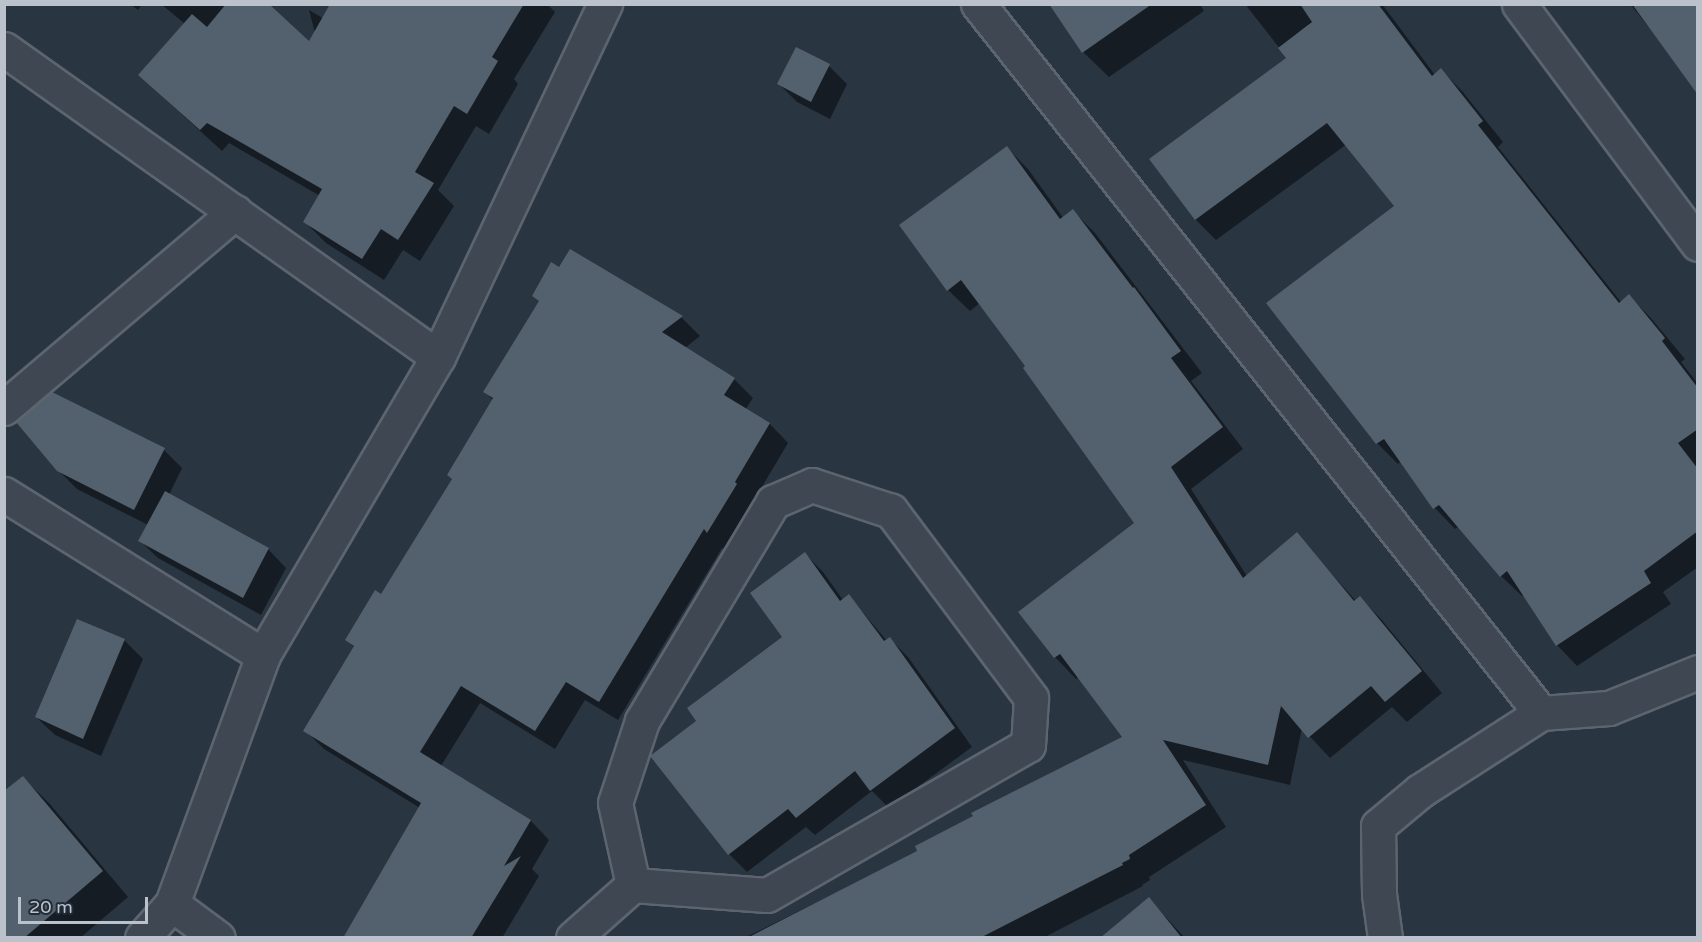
<!DOCTYPE html>
<style>
body{margin:0}
#map{position:relative;width:1702px;height:942px;overflow:hidden;background:#2a3542;font-family:"Varela Round",sans-serif}
div>[style]{position:absolute}
[style*='--x']{left:calc(var(--x)*1px);top:calc(var(--y)*1px);width:calc(var(--w)*1px);rotate:calc(var(--a)*1deg)}
.shadow>*{inset:0;background:#0007}
.building>*{inset:0;background:#53606d}
.roads{filter:drop-shadow(2px 0 #5c656f) drop-shadow(-2px 0 #5c656f) drop-shadow(0 2px #5c656f) drop-shadow(0 -2px #5c656f)}
.street>*{height:33px;margin:-16.5px;padding:0 16.5px;transform-origin:16.5px;border-radius:16.5px;background:#3e4752}
span{translate:-50% -50%;white-space:nowrap;text-align:center;line-height:1.15;-webkit-text-stroke:6px #222c38;paint-order:stroke}
.frame{position:absolute;inset:0;border:6px solid #bbc2cc;pointer-events:none}
.scale{position:absolute;left:18px;top:897px;width:130px;height:27px;box-sizing:border-box;border:3px solid #bbc2cc;border-top:0;padding-left:8px;font-size:18px;line-height:21px;white-space:nowrap;color:#bbc2cc;-webkit-text-stroke:4px #222c38;paint-order:stroke}
</style>
<div id="map">
<div class="shadow">
<div style="clip-path:polygon(130px 4px,142px 4px,138px 10px)"></div>
<div style="clip-path:polygon(161px 4px,267px 4px,309px 43px,315px 33px,309px 10px,389px 57px,416px 4px,547px 4px,555px 12px,514px 79px,518px 84px,489px 134px,476px 126px,438px 190px,454px 206px,420px 261px,403px 250px,384px 280px,326px 243px,305px 222px,320px 196px,229px 143px,222px 151px,162px 96px,185px 24px)"></div>
<div style="clip-path:polygon(1051px 4px,1200px 4px,1204px 11px,1109px 77px,1083px 52px)"></div>
<div style="clip-path:polygon(1245px 4px,1382px 4px,1435px 75px,1441px 70px,1462px 91px,1503px 142px,1498px 147px,1621px 302px,1629px 296px,1650px 317px,1685px 359px,1681px 362px,1698px 384px,1698px 567px,1663px 592px,1671px 604px,1577px 666px,1557px 645px,1524px 595px,1522px 596px,1501px 576px,1459px 526px,1455px 529px,1435px 508px,1401px 461px,1398px 464px,1377px 443px,1396px 206px,1347px 144px,1216px 240px,1196px 220px,1152px 160px,1288px 59px)"></div>
<div style="clip-path:polygon(1630px 4px,1698px 4px,1657px 37px)"></div>
<div style="clip-path:polygon(829px 66px,847px 84px,830px 119px,797px 102px,779px 84px)"></div>
<div style="clip-path:polygon(1007px 148px,1028px 169px,1064px 219px,1073px 211px,1095px 233px,1202px 373px,1191px 381px,1243px 449px,1191px 489px,1247px 576px,1297px 535px,1356px 601px,1360px 598px,1381px 619px,1442px 693px,1407px 722px,1392px 707px,1330px 758px,1302px 728px,1290px 785px,1183px 760px,1226px 827px,1149px 877px,1150px 880px,1142px 885px,1143px 886px,1043px 938px,744px 938px,919px 852px,1124px 738px,1079px 677px,1076px 679px,1055px 657px,1136px 524px,1028px 366px,980px 303px,970px 311px,948px 290px)"></div>
<div style="clip-path:polygon(570px 251px,682px 318px,700px 336px,685px 348px,734px 379px,753px 398px,745px 410px,770px 424px,788px 443px,753px 502px,755px 504px,726px 551px,722px 548px,618px 720px,585px 700px,555px 749px,480px 703px,441px 766px,531px 821px,549px 840px,532px 869px,539px 876px,502px 938px,354px 938px,420px 808px,324px 749px,305px 730px,355px 648px,347px 640px,381px 596px,453px 480px,494px 401px,485px 392px,540px 302px,533px 296px,559px 269px)"></div>
<div style="clip-path:polygon(164px 450px,182px 468px,169px 495px,268px 549px,286px 568px,261px 615px,158px 558px,139px 540px,148px 525px,77px 489px,58px 470px)"></div>
<div style="clip-path:polygon(805px 554px,823px 572px,843px 600px,849px 596px,887px 641px,890px 639px,908px 657px,972px 747px,889px 808px,872px 791px,815px 835px,806px 827px,747px 872px,729px 854px,698px 722px,784px 637px)"></div>
<div style="clip-path:polygon(78px 620px,125px 641px,143px 659px,101px 756px,55px 735px,36px 717px)"></div>
<div style="clip-path:polygon(23px 778px,49px 803px,128px 897px,80px 938px,4px 938px)"></div>
<div style="clip-path:polygon(1149px 899px,1185px 938px,1103px 938px)"></div>
</div>
<div class="building">
<div style="clip-path:polygon(226px 4px,269px 4px,309px 41px,330px 4px,524px 4px,492px 57px,498px 61px,467px 114px,454px 106px,415px 172px,434px 183px,398px 240px,381px 229px,362px 259px,303px 222px,322px 189px,207px 123px,200px 130px,138px 75px,192px 14px,207px 27px)"></div>
<div style="clip-path:polygon(1049px 4px,1152px 4px,1082px 53px)"></div>
<div style="clip-path:polygon(1300px 4px,1378px 4px,1432px 76px,1441px 68px,1483px 121px,1478px 125px,1619px 303px,1629px 294px,1665px 338px,1662px 341px,1698px 388px,1698px 429px,1678px 443px,1698px 469px,1698px 531px,1644px 571px,1651px 583px,1556px 646px,1507px 571px,1500px 577px,1439px 505px,1433px 509px,1384px 439px,1376px 444px,1266px 303px,1394px 206px,1327px 123px,1195px 220px,1149px 159px,1286px 58px,1278px 48px,1312px 22px)"></div>
<div style="clip-path:polygon(1632px 4px,1698px 4px,1698px 95px)"></div>
<div style="clip-path:polygon(796px 47px,830px 64px,811px 102px,777px 84px)"></div>
<div style="clip-path:polygon(1007px 146px,1060px 219px,1073px 209px,1133px 288px,1134px 287px,1181px 351px,1171px 358px,1223px 427px,1171px 467px,1243px 578px,1297px 532px,1354px 601px,1360px 596px,1422px 671px,1385px 702px,1371px 686px,1308px 738px,1281px 706px,1268px 765px,1163px 740px,1206px 805px,1129px 855px,1130px 859px,1122px 863px,1123px 865px,980px 938px,747px 938px,917px 851px,915px 846px,973px 816px,971px 813px,1122px 737px,1060px 654px,1054px 658px,1018px 612px,1134px 523px,1023px 368px,1025px 366px,961px 280px,947px 291px,899px 225px)"></div>
<div style="clip-path:polygon(570px 249px,683px 316px,662px 332px,735px 378px,724px 395px,770px 423px,735px 482px,737px 484px,707px 533px,704px 529px,599px 702px,566px 682px,535px 731px,461px 686px,420px 752px,531px 820px,504px 866px,521px 856px,471px 938px,343px 938px,421px 803px,303px 731px,354px 646px,345px 640px,375px 590px,381px 594px,452px 479px,447px 475px,493px 398px,483px 392px,539px 301px,532px 296px,551px 262px,559px 267px)"></div>
<div style="clip-path:polygon(52px 392px,165px 448px,134px 510px,57px 471px,16px 422px)"></div>
<div style="clip-path:polygon(165px 491px,269px 548px,243px 598px,138px 541px)"></div>
<div style="clip-path:polygon(805px 552px,840px 601px,849px 594px,884px 641px,890px 637px,955px 728px,870px 791px,855px 771px,796px 818px,788px 809px,728px 855px,650px 756px,696px 721px,687px 708px,782px 637px,750px 593px)"></div>
<div style="clip-path:polygon(77px 619px,125px 639px,83px 739px,35px 717px)"></div>
<div style="clip-path:polygon(23px 776px,103px 871px,24px 938px,4px 938px,4px 791px)"></div>
<div style="clip-path:polygon(1149px 897px,1182px 938px,1100px 938px)"></div>
</div>
<div class="roads">
<div class="street">
<div style="--x:978;--y:4;--w:905;--a:51.55"></div>
<div style="--x:1541;--y:713;--w:68;--a:-4.2"></div>
<div style="--x:1609;--y:708;--w:96;--a:-22"></div>
<div style="--x:1519;--y:4;--w:299;--a:53.3"></div>
<div style="--x:4;--y:49;--w:532;--a:35.36"></div>
<div style="--x:4;--y:408;--w:303;--a:-40.3"></div>
<div style="--x:4;--y:494;--w:305;--a:31.9"></div>
<div style="--x:172;--y:904;--w:57;--a:36.5"></div>
<div style="--x:142;--y:938;--w:45;--a:-48.6"></div>
<div style="--x:172;--y:904;--w:265;--a:-69.9"></div>
<div style="--x:263;--y:655;--w:346;--a:-59.6"></div>
<div style="--x:438;--y:357;--w:391;--a:-64.7"></div>
<div style="--x:573;--y:938;--w:80;--a:-41.5"></div>
<div style="--x:633;--y:885;--w:134;--a:4.3"></div>
<div style="--x:767;--y:895;--w:301;--a:-29.9"></div>
<div style="--x:1028;--y:745;--w:47;--a:-86.3"></div>
<div style="--x:1031;--y:698;--w:234;--a:-126.8"></div>
<div style="--x:891;--y:511;--w:83;--a:-161.8"></div>
<div style="--x:812;--y:485;--w:43;--a:156.4"></div>
<div style="--x:773;--y:502;--w:255;--a:120.9"></div>
<div style="--x:642;--y:721;--w:86;--a:108.2"></div>
<div style="--x:615;--y:803;--w:84;--a:77.6"></div>
<div style="--x:1385;--y:938;--w:44;--a:-97.8"></div>
<div style="--x:1379;--y:894;--w:68;--a:-90.8"></div>
<div style="--x:1378;--y:826;--w:55;--a:-39.8"></div>
<div style="--x:1420;--y:791;--w:144;--a:-32.8"></div>
</div>
</div>
<div class="frame"></div>
<div class="scale">20 m</div>
</div>
